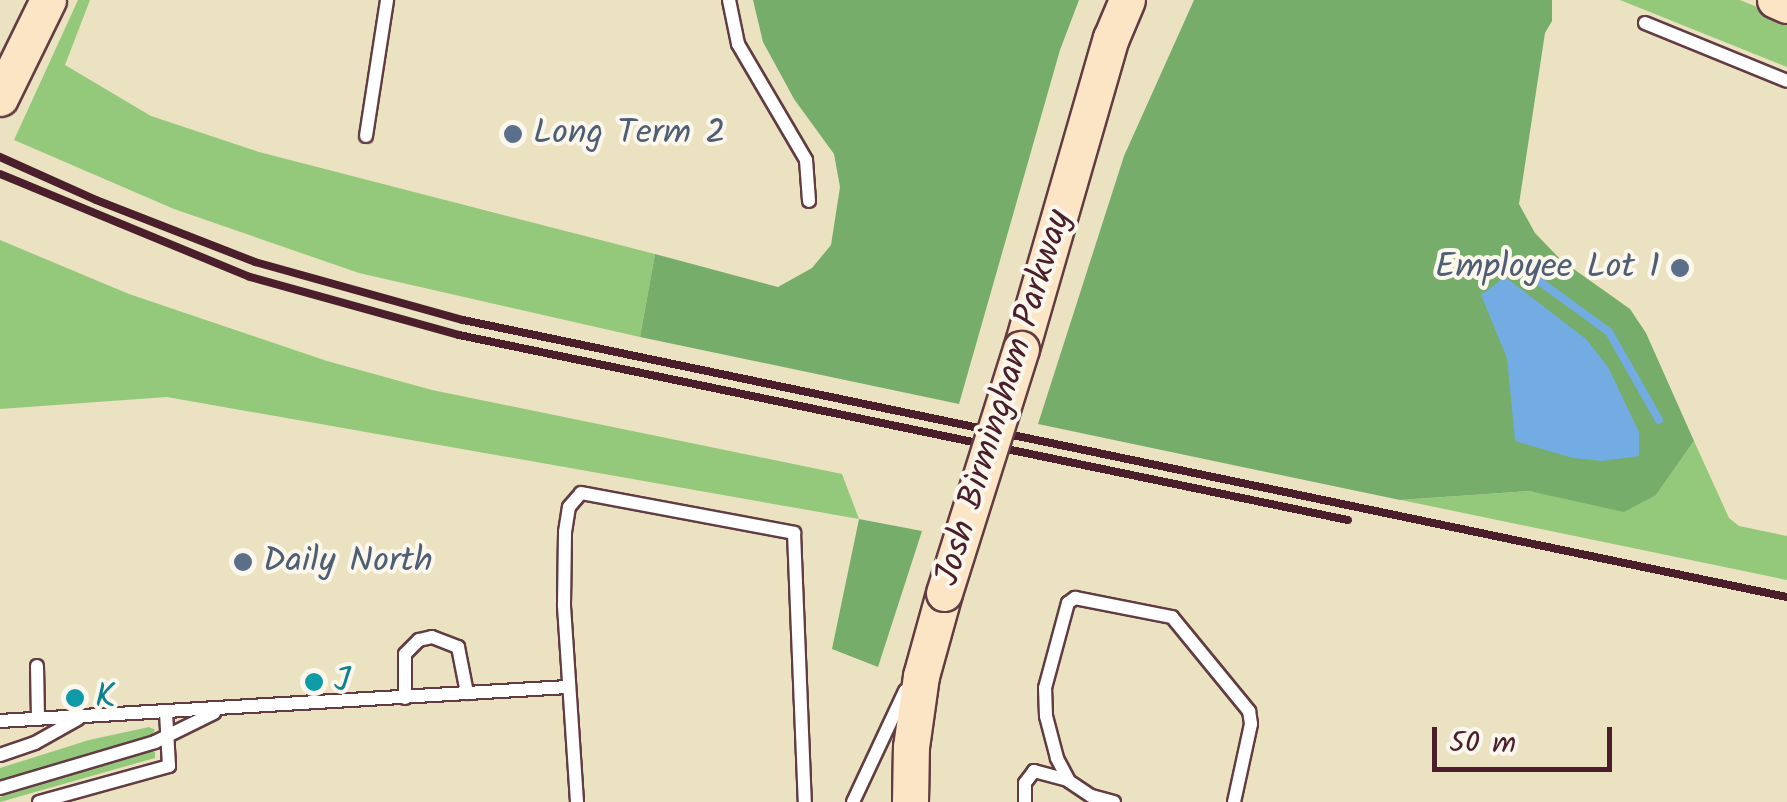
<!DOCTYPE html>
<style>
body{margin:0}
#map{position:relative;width:1787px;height:802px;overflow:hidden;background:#ebe2c1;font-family:Kalam,sans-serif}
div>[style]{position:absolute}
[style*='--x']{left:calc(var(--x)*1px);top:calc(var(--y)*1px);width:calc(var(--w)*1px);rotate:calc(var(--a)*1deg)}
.green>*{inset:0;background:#94c97b}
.forest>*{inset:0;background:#77ad6b}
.water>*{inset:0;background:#72ace2}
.stream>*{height:8px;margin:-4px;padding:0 4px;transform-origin:4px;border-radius:4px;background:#72ace2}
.roads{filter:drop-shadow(2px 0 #623c42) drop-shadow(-2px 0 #623c42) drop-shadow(0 2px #623c42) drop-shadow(0 -2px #623c42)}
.lane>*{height:12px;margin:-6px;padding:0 6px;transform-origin:6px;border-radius:6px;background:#fff}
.secondary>*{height:35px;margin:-17.5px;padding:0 17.5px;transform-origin:17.5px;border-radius:17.5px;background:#fce5c4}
.rail>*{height:8px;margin:-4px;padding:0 4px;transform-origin:4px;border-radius:4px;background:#4a1f2b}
.bridges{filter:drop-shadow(2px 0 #623c42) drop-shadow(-2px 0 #623c42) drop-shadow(0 2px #623c42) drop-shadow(0 -2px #623c42)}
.secondary-bridge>*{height:35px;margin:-17.5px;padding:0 17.5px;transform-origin:17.5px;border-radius:17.5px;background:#fce5c4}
.dots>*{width:28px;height:28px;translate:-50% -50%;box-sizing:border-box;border:5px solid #fbf7ec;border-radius:50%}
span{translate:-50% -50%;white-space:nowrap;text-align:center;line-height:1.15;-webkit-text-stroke:8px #fbf7ec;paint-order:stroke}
.service-label{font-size:35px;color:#4e5e75}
.left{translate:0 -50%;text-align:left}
.right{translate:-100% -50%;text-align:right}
.street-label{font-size:35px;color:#4a1f2b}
.culture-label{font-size:35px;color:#0d838f}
.scale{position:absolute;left:1432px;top:727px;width:180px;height:45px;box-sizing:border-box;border:5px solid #4a1f2b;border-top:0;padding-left:12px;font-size:30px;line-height:35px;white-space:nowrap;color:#4a1f2b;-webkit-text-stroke:8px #fbf7ec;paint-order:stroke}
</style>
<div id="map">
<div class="green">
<div style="clip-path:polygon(78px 0,90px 0,65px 65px,151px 116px,259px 152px,655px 254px,640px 337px,359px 273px,174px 209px,14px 140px)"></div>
<div style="clip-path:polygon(1620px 0,1740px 0,1787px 19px,1787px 67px)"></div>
<div style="clip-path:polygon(0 240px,129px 294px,327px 361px,432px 390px,842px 474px,859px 519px,167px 397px,0 409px)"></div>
<div style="clip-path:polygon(1694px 441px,1729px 518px,1739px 526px,1787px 536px,1787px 580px,1401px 500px,1529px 491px,1575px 499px,1656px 495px)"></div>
<div style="clip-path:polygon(149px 727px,155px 730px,151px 736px,0 781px,0 768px,89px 740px)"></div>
<div style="clip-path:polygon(150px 751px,155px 752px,155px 758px,0 802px,0 797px)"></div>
</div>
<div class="forest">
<div style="clip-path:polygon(753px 0,1079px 0,1060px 50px,959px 404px,640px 337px,655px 254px,778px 287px,812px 268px,831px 245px,840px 187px,834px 154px,794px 99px,763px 42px)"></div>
<div style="clip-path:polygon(1194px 0,1552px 0,1552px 21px,1545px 33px,1519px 204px,1535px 233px,1561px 260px,1630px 309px,1646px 333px,1694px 441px,1656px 495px,1624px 512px,1529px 491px,1400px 500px,1038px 424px,1124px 156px)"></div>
<div style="clip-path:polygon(859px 519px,922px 531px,878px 667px,832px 649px)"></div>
</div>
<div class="water">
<div style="clip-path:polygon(1505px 277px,1586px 339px,1608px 367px,1639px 432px,1639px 456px,1602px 461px,1573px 458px,1515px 441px,1507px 358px,1481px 295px)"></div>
</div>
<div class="stream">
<div style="--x:1524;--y:270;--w:105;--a:36.1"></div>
<div style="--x:1609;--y:332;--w:101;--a:60.4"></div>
</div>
<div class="roads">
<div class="lane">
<div style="--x:729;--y:0;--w:45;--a:78.4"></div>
<div style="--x:738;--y:44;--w:134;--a:59.6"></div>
<div style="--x:806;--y:160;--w:41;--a:85.8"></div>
<div style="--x:1645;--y:23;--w:153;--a:22.2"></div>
<div style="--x:366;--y:136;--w:138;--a:-81.2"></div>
<div style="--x:37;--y:666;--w:53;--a:88.9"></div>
<div style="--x:405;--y:698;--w:44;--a:-90"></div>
<div style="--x:405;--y:654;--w:20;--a:-45"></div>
<div style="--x:419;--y:640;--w:13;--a:-13"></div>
<div style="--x:432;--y:637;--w:28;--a:21"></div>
<div style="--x:458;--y:647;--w:47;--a:78.9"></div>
<div style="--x:0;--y:721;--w:569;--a:-3.43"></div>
<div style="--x:0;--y:755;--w:37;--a:-19"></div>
<div style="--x:35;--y:743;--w:49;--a:-29.2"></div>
<div style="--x:0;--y:788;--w:162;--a:-16.5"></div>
<div style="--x:155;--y:742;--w:66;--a:-26.2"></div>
<div style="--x:39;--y:802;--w:135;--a:-15.5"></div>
<div style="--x:169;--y:766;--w:53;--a:-93.2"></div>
<div style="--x:577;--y:802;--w:197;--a:-93.8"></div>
<div style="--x:564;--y:605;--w:73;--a:-89.2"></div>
<div style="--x:565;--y:532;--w:25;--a:-81"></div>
<div style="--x:569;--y:507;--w:18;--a:-49"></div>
<div style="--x:581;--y:493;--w:217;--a:10.6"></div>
<div style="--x:794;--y:533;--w:269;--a:87.7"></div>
<div style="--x:853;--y:802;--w:123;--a:-64.9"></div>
<div style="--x:1025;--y:802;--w:19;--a:-90"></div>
<div style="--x:1025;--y:783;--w:15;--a:-53"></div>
<div style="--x:1034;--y:771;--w:34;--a:15"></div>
<div style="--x:1114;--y:802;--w:24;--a:-165"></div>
<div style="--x:1091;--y:796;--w:27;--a:-146"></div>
<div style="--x:1069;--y:781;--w:26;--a:-118"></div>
<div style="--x:1057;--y:758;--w:43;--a:-104.7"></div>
<div style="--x:1046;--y:716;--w:28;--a:-92"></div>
<div style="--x:1045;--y:688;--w:88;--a:-74.9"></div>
<div style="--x:1068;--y:603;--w:9;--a:-36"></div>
<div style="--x:1075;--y:598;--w:99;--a:11.1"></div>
<div style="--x:1172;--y:617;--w:122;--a:50.7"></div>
<div style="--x:1249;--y:711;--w:13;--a:81"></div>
<div style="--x:1251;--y:724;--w:80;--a:102.3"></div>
</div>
<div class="secondary">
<div style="--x:1775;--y:0;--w:13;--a:23"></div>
<div style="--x:0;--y:98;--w:109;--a:-63.9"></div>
<div style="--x:1021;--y:349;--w:324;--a:-73.9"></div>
<div style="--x:1111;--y:38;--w:41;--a:-67.2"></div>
<div style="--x:910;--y:802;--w:55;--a:-89"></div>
<div style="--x:911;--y:747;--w:72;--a:-82"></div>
<div style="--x:921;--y:676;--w:86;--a:-74.5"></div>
</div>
</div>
<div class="rail">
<div style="--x:0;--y:157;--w:105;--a:24.1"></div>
<div style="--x:96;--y:200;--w:171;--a:21.3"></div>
<div style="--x:255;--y:262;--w:216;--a:15.6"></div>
<div style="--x:463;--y:320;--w:1353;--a:11.82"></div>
<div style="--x:0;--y:174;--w:270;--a:22.4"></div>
<div style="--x:250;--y:277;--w:217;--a:15.5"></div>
<div style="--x:459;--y:335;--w:908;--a:11.76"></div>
</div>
<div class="bridges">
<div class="secondary-bridge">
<div style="--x:944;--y:593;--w:256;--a:-72.5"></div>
</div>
</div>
<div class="dots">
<div style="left:513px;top:134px;background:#5c6f8a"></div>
<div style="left:1680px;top:268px;background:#5c6f8a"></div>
<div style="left:243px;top:562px;background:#5c6f8a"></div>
<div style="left:314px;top:682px;background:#0f9aa8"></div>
<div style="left:75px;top:698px;background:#0f9aa8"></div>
</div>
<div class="service-label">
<span class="left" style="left:533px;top:134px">Long Term 2</span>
<span class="right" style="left:1660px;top:268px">Employee Lot 1</span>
<span class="left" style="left:263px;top:562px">Daily North</span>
</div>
<div class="street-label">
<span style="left:1004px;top:398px;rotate:-73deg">Josh Birmingham Parkway</span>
</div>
<div class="culture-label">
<span class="left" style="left:334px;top:682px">J</span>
<span class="left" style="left:95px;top:698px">K</span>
</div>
<div class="scale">50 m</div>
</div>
